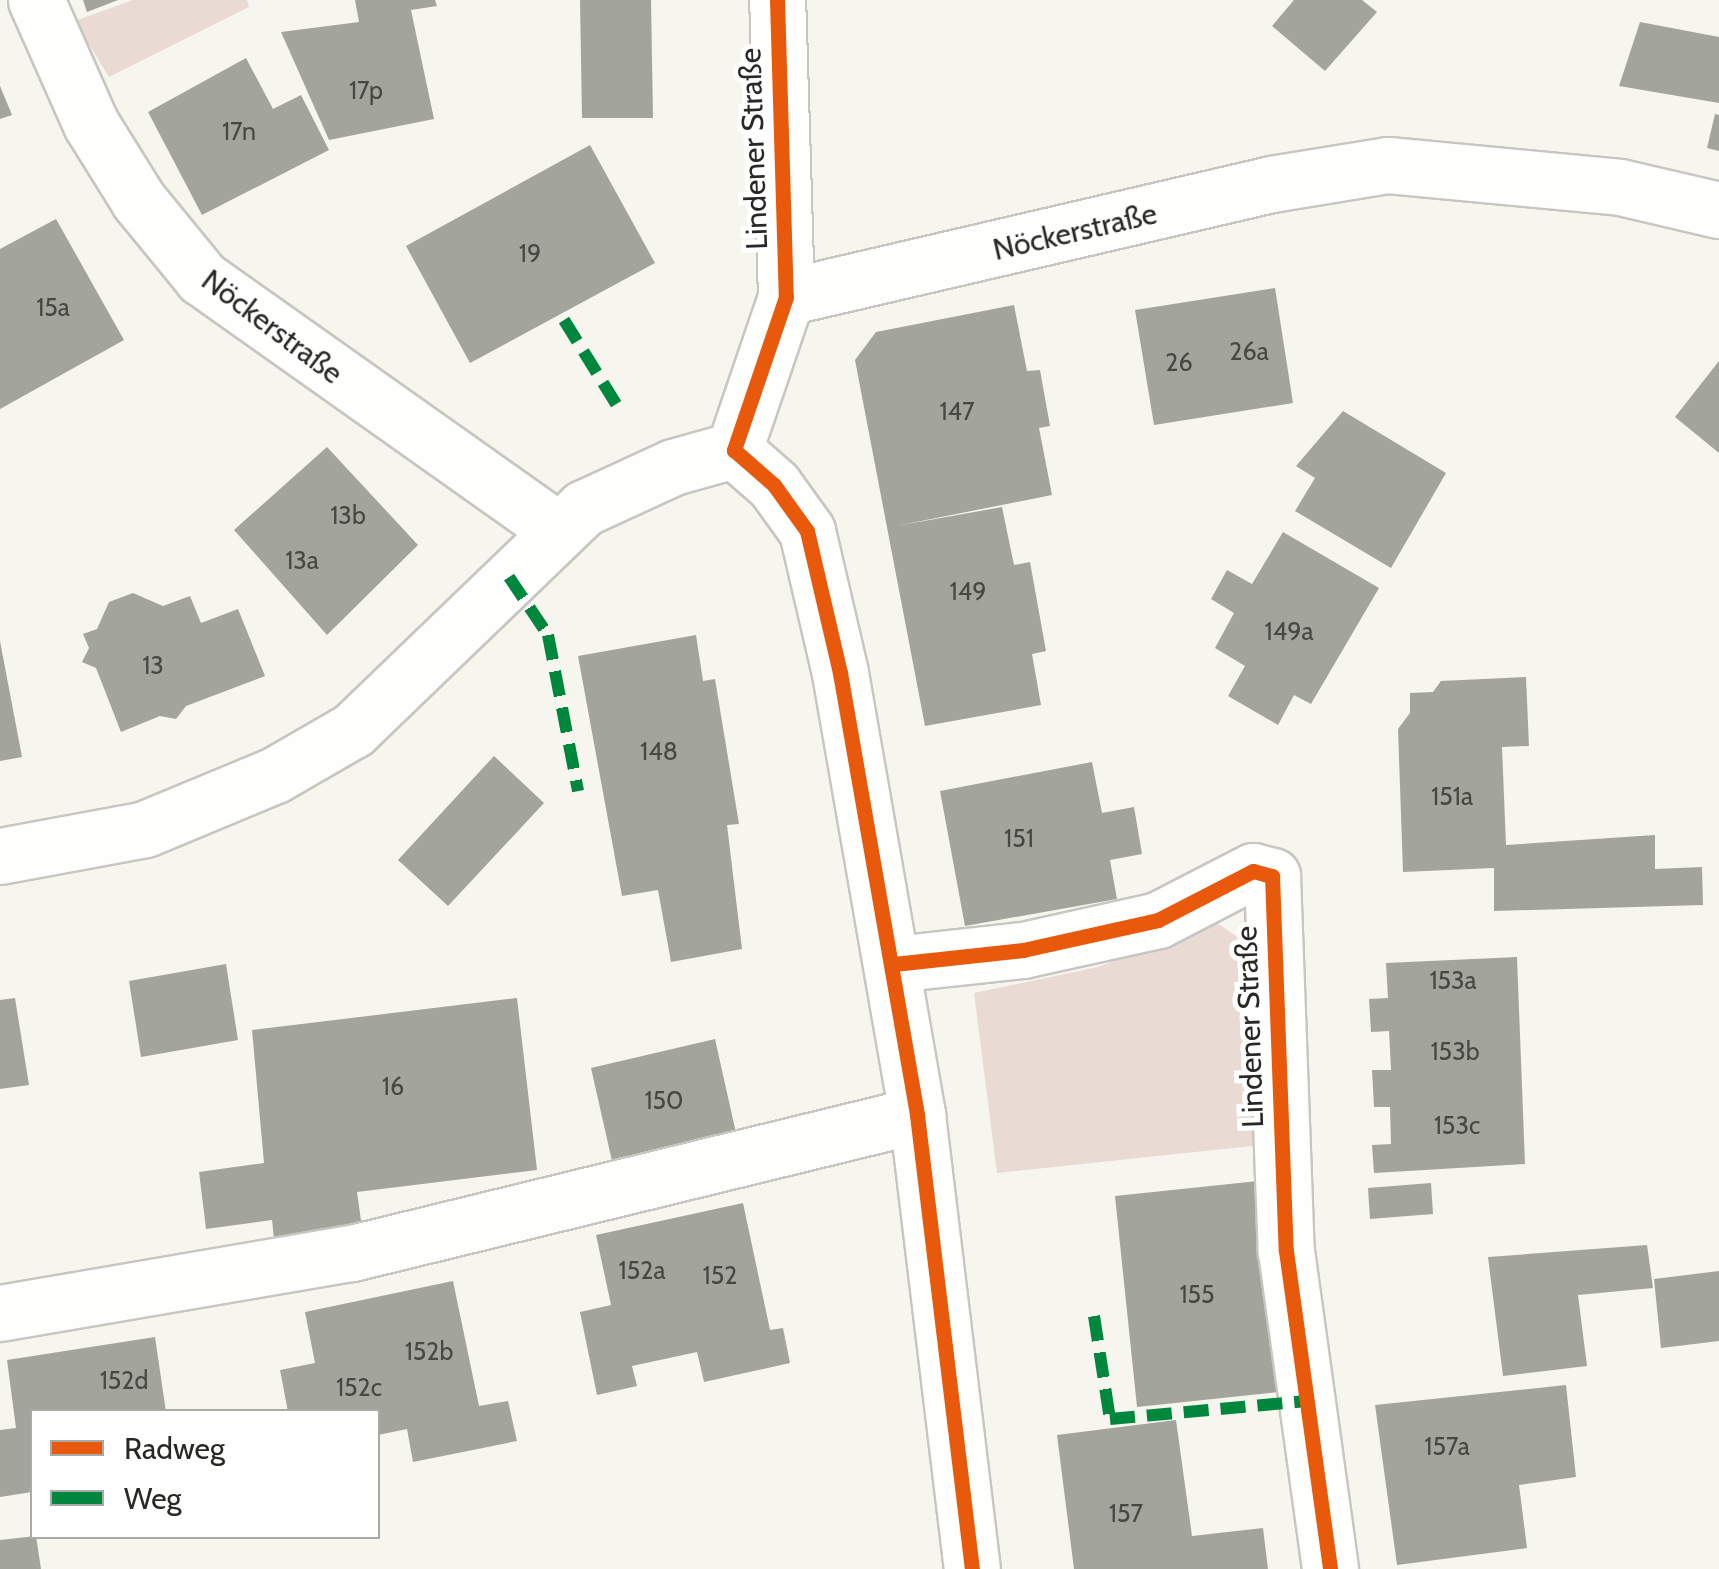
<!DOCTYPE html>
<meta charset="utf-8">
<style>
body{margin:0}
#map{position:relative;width:1719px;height:1569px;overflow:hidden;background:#f6f5ee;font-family:Cabin,sans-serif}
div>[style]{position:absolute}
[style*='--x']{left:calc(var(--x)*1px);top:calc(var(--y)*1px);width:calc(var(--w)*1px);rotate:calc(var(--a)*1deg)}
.green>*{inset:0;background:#e9dad4}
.building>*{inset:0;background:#a3a59d}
.roads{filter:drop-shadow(2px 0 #c7c6c1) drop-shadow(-2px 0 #c7c6c1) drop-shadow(0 2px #c7c6c1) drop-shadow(0 -2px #c7c6c1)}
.minor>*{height:55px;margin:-27.5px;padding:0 27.5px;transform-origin:27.5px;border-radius:27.5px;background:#fefefc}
.quiet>*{height:12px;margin-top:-6px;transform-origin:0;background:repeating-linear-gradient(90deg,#00873e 0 25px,transparent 0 37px)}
.cycleway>*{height:15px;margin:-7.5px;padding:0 7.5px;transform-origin:7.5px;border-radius:7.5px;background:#e8590c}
span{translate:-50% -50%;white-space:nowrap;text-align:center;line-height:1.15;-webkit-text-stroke:10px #fff;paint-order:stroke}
.number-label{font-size:25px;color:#484742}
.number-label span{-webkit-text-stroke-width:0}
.street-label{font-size:30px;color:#292824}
.legend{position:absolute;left:30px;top:1409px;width:350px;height:130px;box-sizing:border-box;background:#fff;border:2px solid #a9a9a7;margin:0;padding:12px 18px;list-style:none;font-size:30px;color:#292824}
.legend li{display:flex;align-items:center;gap:20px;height:50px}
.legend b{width:50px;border:2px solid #a9a9a7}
</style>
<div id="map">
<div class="green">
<div style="clip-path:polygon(133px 0,247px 0,249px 7px,109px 77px,75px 21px)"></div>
<div style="clip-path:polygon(1217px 923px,1259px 952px,1261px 1145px,997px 1173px,974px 993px,1098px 967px)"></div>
</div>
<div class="building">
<div style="clip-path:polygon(83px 0,118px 0,87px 12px)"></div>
<div style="clip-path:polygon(355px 0,435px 0,437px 6px,411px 10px,434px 119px,329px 140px,281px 32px,359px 22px)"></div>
<div style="clip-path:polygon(580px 0,651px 0,653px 118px,582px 118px)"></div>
<div style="clip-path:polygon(1294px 0,1362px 0,1377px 12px,1325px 71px,1272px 26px)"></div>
<div style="clip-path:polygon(1640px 22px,1719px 37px,1719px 103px,1619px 86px)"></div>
<div style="clip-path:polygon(246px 58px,273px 109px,301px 95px,329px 150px,202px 215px,148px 112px)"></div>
<div style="clip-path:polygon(0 86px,12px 115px,0 119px)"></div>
<div style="clip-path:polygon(1715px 114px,1719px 115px,1719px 151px,1707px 148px)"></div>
<div style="clip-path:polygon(590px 145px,655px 263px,470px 363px,406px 246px)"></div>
<div style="clip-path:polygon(56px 219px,124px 340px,0 409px,0 249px)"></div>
<div style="clip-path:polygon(1275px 288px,1293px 403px,1154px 425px,1135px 310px)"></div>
<div style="clip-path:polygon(1014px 305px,1027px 371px,1040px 370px,1050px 426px,1039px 428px,1052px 495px,896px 526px,1002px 507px,1014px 565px,1030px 562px,1046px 651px,1032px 654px,1041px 705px,925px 726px,855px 360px,876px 332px)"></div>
<div style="clip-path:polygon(1719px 361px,1719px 453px,1675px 417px)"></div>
<div style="clip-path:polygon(1343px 411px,1446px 473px,1391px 568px,1295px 511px,1315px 478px,1296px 466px)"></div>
<div style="clip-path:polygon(327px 447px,418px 545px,327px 635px,234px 530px)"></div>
<div style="clip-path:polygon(1283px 532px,1379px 588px,1311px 704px,1294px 695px,1278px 725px,1228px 696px,1245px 666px,1215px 648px,1234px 613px,1211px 599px,1227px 570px,1252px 584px)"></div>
<div style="clip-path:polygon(133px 593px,163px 606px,190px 596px,201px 623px,238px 609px,265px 676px,186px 706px,176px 719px,160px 716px,121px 732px,96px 668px,82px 662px,89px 648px,83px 634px,97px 629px,109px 602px)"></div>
<div style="clip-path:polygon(696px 635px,703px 681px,715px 679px,739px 824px,727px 825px,742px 949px,671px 962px,658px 890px,622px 896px,578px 656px)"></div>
<div style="clip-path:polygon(0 641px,22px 757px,0 761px)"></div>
<div style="clip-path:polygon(1526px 677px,1529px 746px,1502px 747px,1506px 845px,1655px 835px,1655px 869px,1702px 867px,1703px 905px,1494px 911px,1494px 868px,1403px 872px,1398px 729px,1410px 713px,1410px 693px,1433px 692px,1441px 681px)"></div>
<div style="clip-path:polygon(494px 756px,544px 803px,448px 906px,398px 860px)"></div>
<div style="clip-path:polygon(1092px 762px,1102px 813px,1134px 807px,1142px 854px,1110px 860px,1117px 899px,965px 926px,940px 791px)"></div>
<div style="clip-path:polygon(1517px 957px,1525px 1164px,1374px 1173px,1372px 1145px,1391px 1144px,1390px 1107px,1374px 1107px,1372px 1070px,1391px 1070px,1389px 1031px,1371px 1032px,1369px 999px,1388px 998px,1386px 963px)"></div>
<div style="clip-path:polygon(226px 964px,238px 1040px,141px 1057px,129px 981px)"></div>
<div style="clip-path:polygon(15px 998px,29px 1085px,0 1089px,0 1000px)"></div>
<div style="clip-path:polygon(517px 998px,537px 1170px,357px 1192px,362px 1228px,274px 1239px,272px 1220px,206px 1229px,199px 1172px,264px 1163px,252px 1030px)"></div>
<div style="clip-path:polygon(715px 1039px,736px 1133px,612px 1161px,591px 1068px)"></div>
<div style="clip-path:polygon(1258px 1181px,1279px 1392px,1137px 1407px,1115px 1196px)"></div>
<div style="clip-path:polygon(1431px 1183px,1433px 1214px,1370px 1219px,1368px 1188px)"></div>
<div style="clip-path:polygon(743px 1203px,770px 1330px,783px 1328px,790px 1363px,704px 1382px,697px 1352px,632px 1366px,637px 1386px,597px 1395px,580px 1312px,611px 1305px,596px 1235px)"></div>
<div style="clip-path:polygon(1647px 1245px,1653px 1288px,1578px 1295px,1587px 1366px,1503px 1376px,1488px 1257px)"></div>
<div style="clip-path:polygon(1719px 1271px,1719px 1341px,1661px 1348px,1654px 1279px)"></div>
<div style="clip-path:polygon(453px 1281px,479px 1406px,508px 1401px,517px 1441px,413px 1462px,407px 1429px,378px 1435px,378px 1412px,288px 1412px,280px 1370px,315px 1363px,305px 1312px)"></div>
<div style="clip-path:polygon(155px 1337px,166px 1412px,32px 1412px,32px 1492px,0 1497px,0 1430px,16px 1428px,7px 1360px)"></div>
<div style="clip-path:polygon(1566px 1385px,1576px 1477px,1519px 1485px,1527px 1548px,1397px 1565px,1375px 1405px)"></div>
<div style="clip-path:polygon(1176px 1420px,1192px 1536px,1263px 1528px,1268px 1569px,1074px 1569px,1057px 1435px)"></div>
<div style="clip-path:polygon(36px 1536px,41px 1569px,0 1569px,0 1540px)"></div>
</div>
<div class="roads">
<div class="minor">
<div style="--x:36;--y:0;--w:136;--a:66.1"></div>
<div style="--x:91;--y:124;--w:91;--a:58.1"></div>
<div style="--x:139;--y:201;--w:99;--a:50.7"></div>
<div style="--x:202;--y:278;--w:436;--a:35.3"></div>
<div style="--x:786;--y:297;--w:498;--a:-13.1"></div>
<div style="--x:1271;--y:184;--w:119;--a:-9.2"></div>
<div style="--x:1388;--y:165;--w:233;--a:5.4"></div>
<div style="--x:1620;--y:187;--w:102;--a:13.1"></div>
<div style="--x:734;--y:450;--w:53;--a:41.2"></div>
<div style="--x:774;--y:485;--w:57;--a:54.3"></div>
<div style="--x:807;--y:531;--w:146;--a:76.9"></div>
<div style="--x:840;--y:673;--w:449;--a:80.1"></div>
<div style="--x:917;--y:1115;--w:457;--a:83.1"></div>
<div style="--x:734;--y:450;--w:162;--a:-71.2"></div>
<div style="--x:786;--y:297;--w:297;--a:-91.7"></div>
<div style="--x:0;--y:856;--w:147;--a:-10.5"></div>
<div style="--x:145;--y:829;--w:141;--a:-22.6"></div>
<div style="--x:275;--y:775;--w:90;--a:-30"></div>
<div style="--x:353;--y:730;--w:320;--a:-43.9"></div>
<div style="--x:584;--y:508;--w:98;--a:-24.7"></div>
<div style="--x:673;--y:467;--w:63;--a:-15.6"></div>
<div style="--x:894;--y:964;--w:130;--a:-6.2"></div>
<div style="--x:1023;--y:950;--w:138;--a:-12.5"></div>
<div style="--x:1158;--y:920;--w:107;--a:-27.3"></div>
<div style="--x:1253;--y:871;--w:20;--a:15"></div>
<div style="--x:1272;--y:876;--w:375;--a:87.9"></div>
<div style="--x:1286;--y:1251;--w:321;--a:82.1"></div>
<div style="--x:0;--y:1313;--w:357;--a:-9.7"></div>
<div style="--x:352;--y:1253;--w:582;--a:-13.73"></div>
</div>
</div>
<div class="quiet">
<div style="--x:564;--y:320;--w:102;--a:58.2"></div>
<div style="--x:509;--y:577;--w:70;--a:56.1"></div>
<div style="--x:548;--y:635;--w:159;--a:79.1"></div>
<div style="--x:1094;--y:1316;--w:104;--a:81.2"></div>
<div style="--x:1110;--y:1419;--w:198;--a:-5.2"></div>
</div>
<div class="cycleway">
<div style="--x:777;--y:0;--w:297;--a:88.3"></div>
<div style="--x:786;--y:297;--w:162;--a:108.8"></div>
<div style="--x:734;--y:450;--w:53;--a:41.2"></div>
<div style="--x:774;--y:485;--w:57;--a:54.3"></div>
<div style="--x:807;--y:531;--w:146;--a:76.9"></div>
<div style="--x:840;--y:673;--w:449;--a:80.1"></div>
<div style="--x:917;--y:1115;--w:457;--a:83.1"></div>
<div style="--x:894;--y:964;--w:130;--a:-6.2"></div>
<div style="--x:1023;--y:950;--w:138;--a:-12.5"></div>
<div style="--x:1158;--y:920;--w:107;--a:-27.3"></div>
<div style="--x:1253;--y:871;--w:20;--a:15"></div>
<div style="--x:1272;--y:876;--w:375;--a:87.9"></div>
<div style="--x:1286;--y:1251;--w:321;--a:82.1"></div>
</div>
<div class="number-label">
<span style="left:366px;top:90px">17p</span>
<span style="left:239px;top:131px">17n</span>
<span style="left:530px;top:253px">19</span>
<span style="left:53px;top:307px">15a</span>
<span style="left:1249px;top:351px">26a</span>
<span style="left:1179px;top:362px">26</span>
<span style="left:957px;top:411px">147</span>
<span style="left:348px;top:515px">13b</span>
<span style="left:302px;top:560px">13a</span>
<span style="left:968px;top:591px">149</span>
<span style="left:1289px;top:631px">149a</span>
<span style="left:153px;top:665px">13</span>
<span style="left:659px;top:751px">148</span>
<span style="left:1452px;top:796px">151a</span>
<span style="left:1019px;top:838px">151</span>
<span style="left:1453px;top:980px">153a</span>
<span style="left:1455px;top:1051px">153b</span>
<span style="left:393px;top:1086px">16</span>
<span style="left:664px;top:1100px">150</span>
<span style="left:1457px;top:1125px">153c</span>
<span style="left:642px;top:1270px">152a</span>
<span style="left:720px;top:1275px">152</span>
<span style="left:1197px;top:1294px">155</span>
<span style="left:429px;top:1351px">152b</span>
<span style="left:124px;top:1380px">152d</span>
<span style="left:359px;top:1387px">152c</span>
<span style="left:1447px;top:1446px">157a</span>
<span style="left:1126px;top:1513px">157</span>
</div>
<div class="street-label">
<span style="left:754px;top:149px;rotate:-92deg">Lindener Straße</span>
<span style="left:1075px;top:232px;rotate:-13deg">Nöckerstraße</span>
<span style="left:272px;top:327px;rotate:37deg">Nöckerstraße</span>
<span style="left:1250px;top:1027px;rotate:-92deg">Lindener Straße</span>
</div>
<ul class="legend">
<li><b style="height:12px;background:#e8590c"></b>Radweg</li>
<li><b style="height:12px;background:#00873e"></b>Weg</li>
</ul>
</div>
